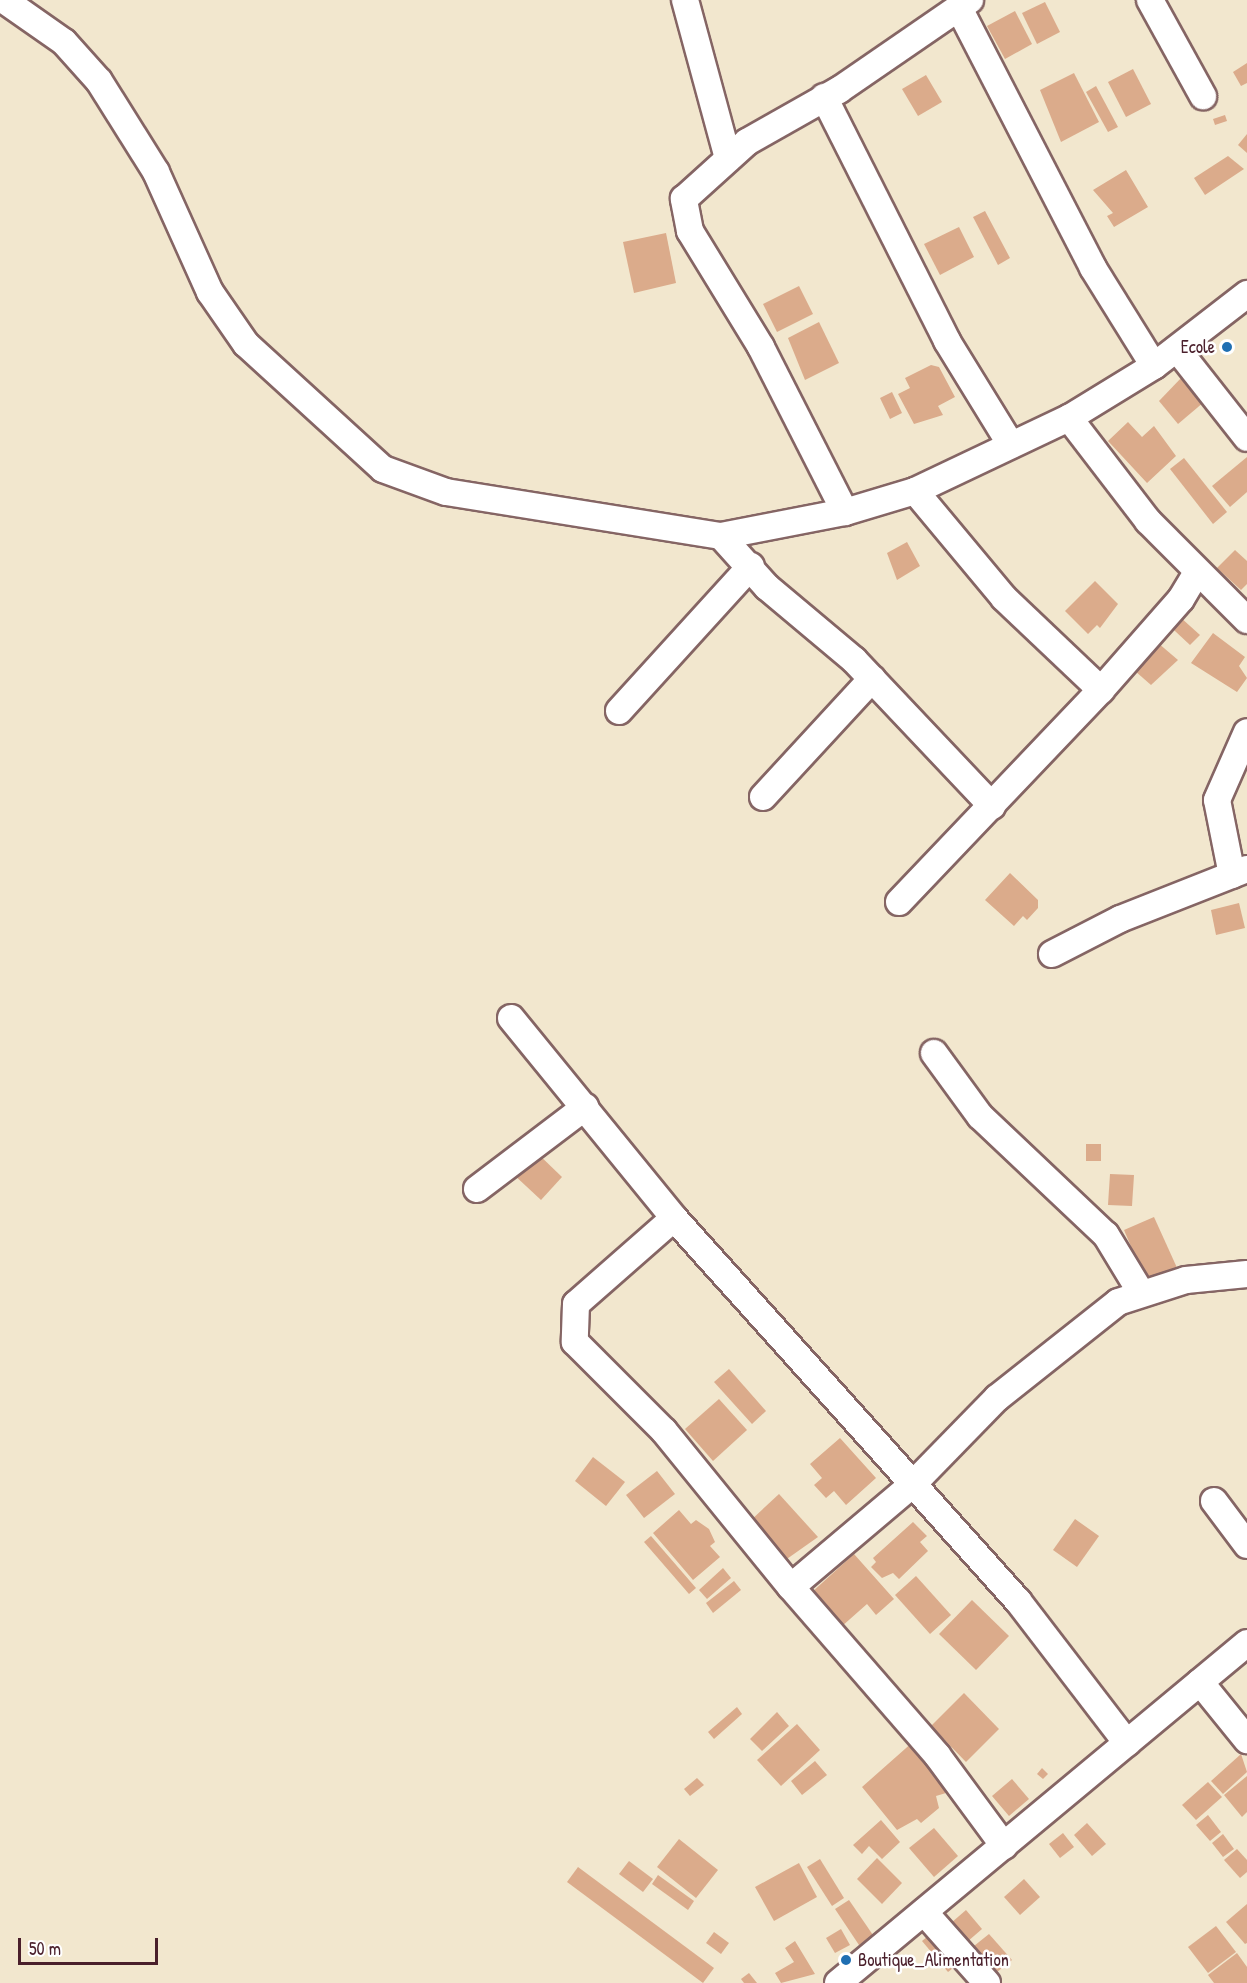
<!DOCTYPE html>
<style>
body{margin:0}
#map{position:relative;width:1247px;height:1983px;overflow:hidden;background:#f2e7ce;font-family:"Patrick Hand",sans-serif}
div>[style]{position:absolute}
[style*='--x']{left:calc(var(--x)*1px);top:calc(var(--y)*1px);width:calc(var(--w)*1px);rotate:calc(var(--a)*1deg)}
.building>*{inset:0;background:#dbab8b}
.roads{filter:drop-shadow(2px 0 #856564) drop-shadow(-2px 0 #856564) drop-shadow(0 2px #856564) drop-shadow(0 -2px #856564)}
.minor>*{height:26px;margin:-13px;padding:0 13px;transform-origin:13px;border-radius:13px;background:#fff}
.dots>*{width:16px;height:16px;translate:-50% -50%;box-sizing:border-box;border:3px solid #fff;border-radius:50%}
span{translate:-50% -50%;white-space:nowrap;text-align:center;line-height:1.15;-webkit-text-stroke:5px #fff;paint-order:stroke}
.poi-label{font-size:18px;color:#4a1f2b}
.right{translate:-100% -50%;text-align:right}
.left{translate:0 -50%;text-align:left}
.scale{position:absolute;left:18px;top:1938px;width:140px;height:27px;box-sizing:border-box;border:3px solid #4a1f2b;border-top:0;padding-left:8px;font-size:18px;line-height:21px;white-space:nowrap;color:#4a1f2b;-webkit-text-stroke:4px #fff;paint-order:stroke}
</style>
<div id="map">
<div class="building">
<div style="clip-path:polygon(1045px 2px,1060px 32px,1037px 44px,1022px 13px)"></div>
<div style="clip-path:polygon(1015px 11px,1032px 44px,1005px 59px,987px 26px)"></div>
<div style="clip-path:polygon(1247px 63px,1247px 83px,1241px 86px,1233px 72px)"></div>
<div style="clip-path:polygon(1133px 69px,1151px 104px,1126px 117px,1108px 82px)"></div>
<div style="clip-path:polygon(1074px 73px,1099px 122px,1061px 142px,1040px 90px)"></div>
<div style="clip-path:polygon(926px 75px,942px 102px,918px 116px,902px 89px)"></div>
<div style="clip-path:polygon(1096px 86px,1118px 127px,1108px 132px,1086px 92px)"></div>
<div style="clip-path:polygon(1225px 115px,1227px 121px,1215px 125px,1213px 119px)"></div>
<div style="clip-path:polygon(1247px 134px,1247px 153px,1238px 145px)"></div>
<div style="clip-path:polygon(1228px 156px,1244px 169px,1205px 195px,1194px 178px)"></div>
<div style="clip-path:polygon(1126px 170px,1148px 207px,1114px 227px,1107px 216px,1113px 213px,1093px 190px)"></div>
<div style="clip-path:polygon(985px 211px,1010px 258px,998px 265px,973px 217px)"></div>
<div style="clip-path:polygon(959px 227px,974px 257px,940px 275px,924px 244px)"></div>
<div style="clip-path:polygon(666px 233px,676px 283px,634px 293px,623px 242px)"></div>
<div style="clip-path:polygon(799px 286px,813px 314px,777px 332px,763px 304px)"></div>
<div style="clip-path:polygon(819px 322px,839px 363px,805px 380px,788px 338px)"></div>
<div style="clip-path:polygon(931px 365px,939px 367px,955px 397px,938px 406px,943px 415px,914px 424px,898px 394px,910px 388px,905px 378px)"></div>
<div style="clip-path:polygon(1183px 376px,1204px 402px,1178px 424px,1159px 401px)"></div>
<div style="clip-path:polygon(892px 392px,902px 413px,890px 419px,880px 398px)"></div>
<div style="clip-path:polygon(1128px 422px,1142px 437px,1154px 426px,1176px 456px,1147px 483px,1108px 441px)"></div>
<div style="clip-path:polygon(1247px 457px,1247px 492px,1230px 507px,1212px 486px)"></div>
<div style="clip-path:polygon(1184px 458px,1227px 512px,1213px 524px,1170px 469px)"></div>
<div style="clip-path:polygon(907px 542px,920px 566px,897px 580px,887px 553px)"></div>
<div style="clip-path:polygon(1235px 550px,1247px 561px,1247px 584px,1241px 590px,1217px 568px)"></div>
<div style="clip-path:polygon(1095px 581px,1118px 604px,1100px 628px,1097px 625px,1088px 634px,1065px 611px)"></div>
<div style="clip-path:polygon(1170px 608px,1200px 635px,1190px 645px,1161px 618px)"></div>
<div style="clip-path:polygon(1213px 633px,1245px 657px,1239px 666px,1247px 678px,1237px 692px,1191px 663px)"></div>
<div style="clip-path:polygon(1151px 637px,1178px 660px,1151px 685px,1127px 664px)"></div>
<div style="clip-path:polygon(1010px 873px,1038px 900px,1038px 908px,1027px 920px,1023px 916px,1014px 926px,985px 900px)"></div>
<div style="clip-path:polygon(1239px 903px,1245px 928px,1216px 935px,1211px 910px)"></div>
<div style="clip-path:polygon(1086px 1144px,1101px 1144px,1101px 1161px,1086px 1161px)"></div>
<div style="clip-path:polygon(534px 1150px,562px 1177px,541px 1200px,512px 1173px)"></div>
<div style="clip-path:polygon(1110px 1174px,1134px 1175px,1132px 1206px,1108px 1205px)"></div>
<div style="clip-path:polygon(1154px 1217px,1178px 1270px,1147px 1284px,1124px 1230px)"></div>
<div style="clip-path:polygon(729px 1369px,766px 1411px,752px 1424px,714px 1382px)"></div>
<div style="clip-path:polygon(719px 1399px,747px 1430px,713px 1461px,685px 1429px)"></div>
<div style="clip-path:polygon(840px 1438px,876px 1478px,846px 1505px,834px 1491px,826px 1498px,814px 1485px,822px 1478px,810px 1464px)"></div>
<div style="clip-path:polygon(593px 1457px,625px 1482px,606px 1506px,575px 1481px)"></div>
<div style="clip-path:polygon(657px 1471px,675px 1494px,644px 1518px,626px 1495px)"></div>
<div style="clip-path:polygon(779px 1494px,818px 1537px,784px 1561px,749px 1522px)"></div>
<div style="clip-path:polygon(679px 1510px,691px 1524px,696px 1520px,709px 1529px,715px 1542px,710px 1546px,720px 1557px,693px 1580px,653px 1533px)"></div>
<div style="clip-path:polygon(1075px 1519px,1099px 1536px,1077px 1567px,1053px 1550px)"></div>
<div style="clip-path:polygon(913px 1522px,927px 1536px,920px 1542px,928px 1551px,899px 1579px,893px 1573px,882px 1578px,871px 1567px,876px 1562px,873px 1558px)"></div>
<div style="clip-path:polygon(651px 1536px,696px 1588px,689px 1594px,644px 1542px)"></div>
<div style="clip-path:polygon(854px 1554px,894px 1599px,876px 1615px,867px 1604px,841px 1627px,811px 1593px)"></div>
<div style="clip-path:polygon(723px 1568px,731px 1578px,707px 1599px,699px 1590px)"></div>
<div style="clip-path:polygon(916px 1576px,951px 1615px,930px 1634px,895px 1595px)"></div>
<div style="clip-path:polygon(734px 1581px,741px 1590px,713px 1613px,706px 1603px)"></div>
<div style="clip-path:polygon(972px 1600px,1009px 1636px,976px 1670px,939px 1634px)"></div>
<div style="clip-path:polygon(964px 1693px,999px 1729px,966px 1762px,931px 1726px)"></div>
<div style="clip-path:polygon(737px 1707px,742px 1714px,714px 1739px,708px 1732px)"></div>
<div style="clip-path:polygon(777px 1712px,789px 1726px,762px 1751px,750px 1739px)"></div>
<div style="clip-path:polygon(797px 1724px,820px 1750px,781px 1786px,757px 1760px)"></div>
<div style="clip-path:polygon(914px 1741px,946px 1783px,946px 1793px,936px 1796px,939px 1808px,921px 1823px,917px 1819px,897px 1830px,862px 1787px)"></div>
<div style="clip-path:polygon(1241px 1754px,1247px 1772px,1223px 1794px,1211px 1781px)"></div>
<div style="clip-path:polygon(815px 1761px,827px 1775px,802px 1795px,791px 1781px)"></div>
<div style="clip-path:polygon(1042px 1768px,1048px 1774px,1043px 1779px,1037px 1774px)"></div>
<div style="clip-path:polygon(1247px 1776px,1247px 1812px,1242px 1817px,1224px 1795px)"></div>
<div style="clip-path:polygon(697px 1778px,704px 1785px,690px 1796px,684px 1789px)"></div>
<div style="clip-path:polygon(1012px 1779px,1029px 1799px,1009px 1816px,992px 1796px)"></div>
<div style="clip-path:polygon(1208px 1782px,1222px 1797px,1196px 1820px,1182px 1805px)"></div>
<div style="clip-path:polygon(1208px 1815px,1221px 1832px,1210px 1841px,1196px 1825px)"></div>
<div style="clip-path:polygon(881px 1820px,900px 1842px,882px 1859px,869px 1846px,862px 1854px,853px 1845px)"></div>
<div style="clip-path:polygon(1087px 1823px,1106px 1844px,1092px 1856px,1074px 1835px)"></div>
<div style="clip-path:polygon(934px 1828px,958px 1856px,934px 1877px,909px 1848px)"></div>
<div style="clip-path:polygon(1063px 1833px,1074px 1847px,1060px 1858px,1049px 1844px)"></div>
<div style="clip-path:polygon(1223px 1834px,1234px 1849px,1223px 1857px,1212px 1843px)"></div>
<div style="clip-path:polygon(679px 1839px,718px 1870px,696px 1898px,657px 1867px)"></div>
<div style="clip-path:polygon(1237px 1849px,1247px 1860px,1247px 1872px,1240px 1878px,1224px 1860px)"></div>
<div style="clip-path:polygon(877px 1858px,902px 1883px,882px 1904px,857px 1879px)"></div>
<div style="clip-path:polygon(820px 1859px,844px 1898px,832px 1906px,807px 1867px)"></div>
<div style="clip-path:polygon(629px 1861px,653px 1879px,643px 1892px,619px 1874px)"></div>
<div style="clip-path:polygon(799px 1863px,817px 1897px,774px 1921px,755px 1887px)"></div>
<div style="clip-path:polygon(578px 1867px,714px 1968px,703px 1983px,567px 1882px)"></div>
<div style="clip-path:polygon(658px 1875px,694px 1901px,688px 1910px,652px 1884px)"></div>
<div style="clip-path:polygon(1024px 1879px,1040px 1897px,1020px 1915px,1004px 1897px)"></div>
<div style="clip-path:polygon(849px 1900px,875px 1938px,861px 1948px,835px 1909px)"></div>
<div style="clip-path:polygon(1247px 1904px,1247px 1943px,1245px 1944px,1226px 1922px)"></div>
<div style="clip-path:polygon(966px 1910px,982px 1929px,967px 1942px,951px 1923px)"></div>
<div style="clip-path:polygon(1216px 1926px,1236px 1952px,1208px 1973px,1188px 1947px)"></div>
<div style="clip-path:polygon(939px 1927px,966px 1958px,948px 1972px,922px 1941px)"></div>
<div style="clip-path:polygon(841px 1929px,850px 1945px,835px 1953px,826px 1938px)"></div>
<div style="clip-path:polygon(714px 1932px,729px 1943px,721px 1954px,706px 1943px)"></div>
<div style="clip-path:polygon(989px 1934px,1012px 1960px,997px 1972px,974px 1946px)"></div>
<div style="clip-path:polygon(795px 1941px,815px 1974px,781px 1983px,775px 1973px,794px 1962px,785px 1948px)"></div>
<div style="clip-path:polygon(1237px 1953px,1247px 1967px,1247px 1983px,1214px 1983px,1208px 1975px)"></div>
<div style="clip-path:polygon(749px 1973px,757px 1983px,744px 1983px,741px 1979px)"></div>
</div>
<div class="roads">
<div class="minor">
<div style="--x:4;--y:0;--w:73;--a:35"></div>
<div style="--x:64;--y:42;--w:52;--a:48.1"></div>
<div style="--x:99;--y:81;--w:107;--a:57.9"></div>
<div style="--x:156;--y:172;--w:132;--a:65.8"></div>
<div style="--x:210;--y:292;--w:63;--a:55.3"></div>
<div style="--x:246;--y:344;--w:185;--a:42.4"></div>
<div style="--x:383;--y:469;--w:67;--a:20.1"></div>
<div style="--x:446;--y:492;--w:278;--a:9.1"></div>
<div style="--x:721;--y:536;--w:126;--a:-11"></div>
<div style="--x:845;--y:512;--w:73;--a:-16.7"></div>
<div style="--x:915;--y:491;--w:170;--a:-25.4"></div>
<div style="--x:1069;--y:418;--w:100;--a:-31.5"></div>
<div style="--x:1154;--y:366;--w:118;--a:-37.7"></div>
<div style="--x:685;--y:0;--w:164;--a:74.8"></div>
<div style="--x:1150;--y:0;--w:110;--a:61.1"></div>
<div style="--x:959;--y:8;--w:292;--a:62.7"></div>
<div style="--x:1093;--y:268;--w:115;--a:58.1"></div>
<div style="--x:824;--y:97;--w:273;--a:63.2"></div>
<div style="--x:947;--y:341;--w:122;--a:58.4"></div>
<div style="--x:1177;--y:349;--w:113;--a:51.8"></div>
<div style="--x:1069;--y:418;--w:130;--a:52.5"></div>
<div style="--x:1148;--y:521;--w:140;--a:45"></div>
<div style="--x:915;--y:491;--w:139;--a:50.2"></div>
<div style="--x:1004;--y:598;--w:134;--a:43.5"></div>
<div style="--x:845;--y:512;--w:185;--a:-117"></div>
<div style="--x:761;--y:347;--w:136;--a:-121.5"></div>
<div style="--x:690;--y:231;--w:33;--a:-101"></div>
<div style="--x:684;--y:199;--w:85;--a:-42.1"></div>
<div style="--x:747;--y:142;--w:106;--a:-29.5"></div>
<div style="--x:839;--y:90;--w:159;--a:-34.5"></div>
<div style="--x:721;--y:536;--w:69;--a:48"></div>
<div style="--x:767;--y:587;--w:114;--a:40"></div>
<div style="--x:854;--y:660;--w:201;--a:46.6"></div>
<div style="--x:619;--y:711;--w:196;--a:-47.7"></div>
<div style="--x:763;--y:797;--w:161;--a:-47.3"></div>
<div style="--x:1232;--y:875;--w:76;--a:-101.3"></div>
<div style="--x:1217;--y:800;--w:74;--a:-66.2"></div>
<div style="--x:899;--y:902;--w:293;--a:-46.4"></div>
<div style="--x:1101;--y:690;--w:121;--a:-48.7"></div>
<div style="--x:1181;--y:599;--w:31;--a:-59"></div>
<div style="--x:1052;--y:954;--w:76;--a:-27.2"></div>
<div style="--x:1120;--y:919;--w:136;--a:-21.5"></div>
<div style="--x:511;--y:1018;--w:258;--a:50.8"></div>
<div style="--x:674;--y:1218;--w:515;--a:48.07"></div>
<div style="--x:1018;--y:1601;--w:179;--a:52.5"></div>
<div style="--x:934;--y:1053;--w:78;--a:53.9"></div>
<div style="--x:980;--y:1116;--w:173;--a:43.4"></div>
<div style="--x:1106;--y:1235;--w:66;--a:58.7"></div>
<div style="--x:477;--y:1189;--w:136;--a:-37.2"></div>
<div style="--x:674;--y:1218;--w:130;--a:138.7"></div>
<div style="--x:576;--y:1304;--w:38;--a:92"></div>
<div style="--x:575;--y:1342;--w:126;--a:45"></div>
<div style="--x:664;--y:1431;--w:201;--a:50.9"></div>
<div style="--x:791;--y:1587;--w:161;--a:-40.2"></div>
<div style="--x:914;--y:1483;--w:119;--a:-45.7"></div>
<div style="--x:997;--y:1398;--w:154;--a:-38.4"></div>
<div style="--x:1118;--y:1302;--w:71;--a:-17.9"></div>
<div style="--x:1186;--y:1280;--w:61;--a:-5.6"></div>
<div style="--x:1214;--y:1501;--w:55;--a:53.1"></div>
<div style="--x:791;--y:1587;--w:223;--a:49"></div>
<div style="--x:937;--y:1755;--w:113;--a:53.6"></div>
<div style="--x:1200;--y:1682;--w:75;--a:51"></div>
<div style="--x:924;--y:1912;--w:95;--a:48.4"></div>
<div style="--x:838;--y:1983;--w:532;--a:-39.74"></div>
</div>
</div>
<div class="dots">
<div style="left:1227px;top:347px;background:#1f6fb2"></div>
<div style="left:846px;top:1960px;background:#1f6fb2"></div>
</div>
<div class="poi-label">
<span class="right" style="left:1215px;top:347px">Ecole</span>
<span class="left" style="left:858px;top:1960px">Boutique_Alimentation</span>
</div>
<div class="scale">50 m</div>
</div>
